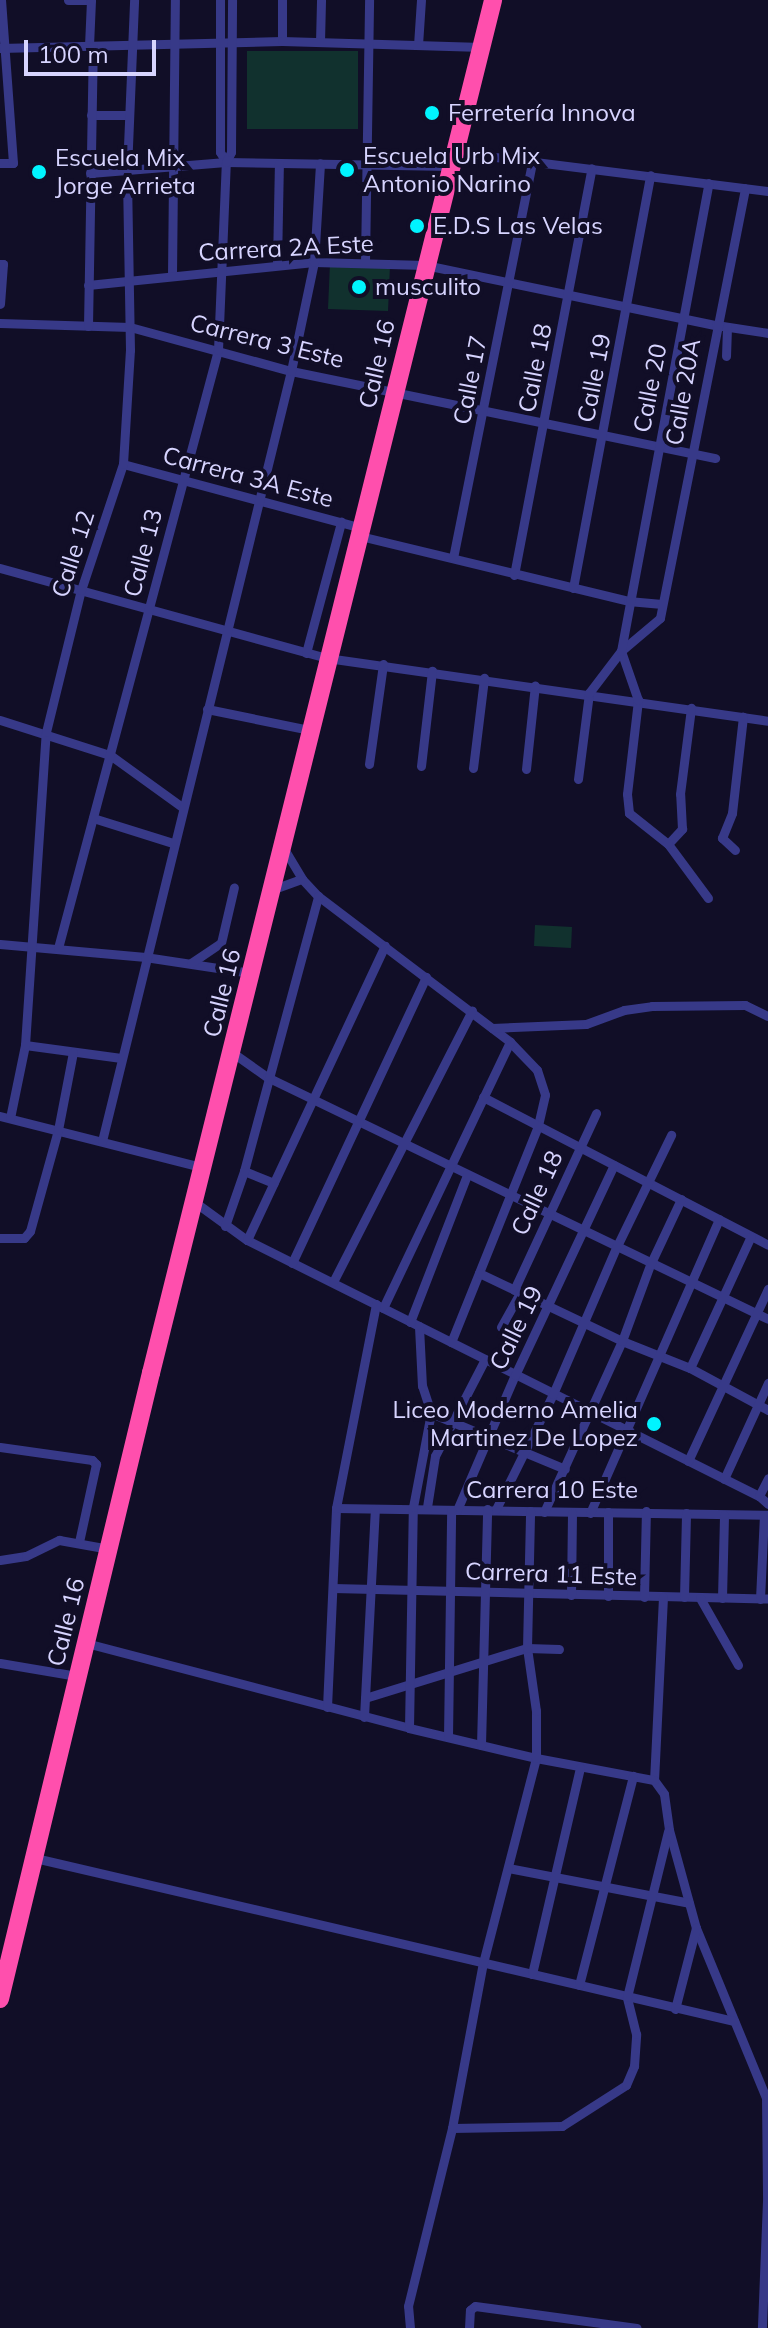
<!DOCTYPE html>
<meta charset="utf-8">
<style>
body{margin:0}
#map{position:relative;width:768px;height:2328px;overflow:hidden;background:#110e27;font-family:Mulish,sans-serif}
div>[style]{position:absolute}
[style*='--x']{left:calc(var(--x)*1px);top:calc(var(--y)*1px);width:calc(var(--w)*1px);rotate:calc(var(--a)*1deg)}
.green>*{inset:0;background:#11312e}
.street>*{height:9px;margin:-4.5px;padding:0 4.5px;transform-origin:4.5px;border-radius:4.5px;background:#373988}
.highway>*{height:18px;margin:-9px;padding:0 9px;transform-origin:9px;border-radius:9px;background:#ff4fad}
.dots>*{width:22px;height:22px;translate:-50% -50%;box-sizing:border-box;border:4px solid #110e27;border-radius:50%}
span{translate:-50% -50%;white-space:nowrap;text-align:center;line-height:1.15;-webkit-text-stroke:8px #110e27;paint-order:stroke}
.poi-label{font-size:24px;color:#d7d4ff}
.left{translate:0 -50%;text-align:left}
.right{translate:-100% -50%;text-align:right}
.street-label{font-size:24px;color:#d7d4ff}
.scale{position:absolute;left:24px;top:40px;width:132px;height:36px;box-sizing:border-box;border:4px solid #d7d4ff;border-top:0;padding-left:10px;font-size:24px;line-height:28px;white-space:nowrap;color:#d7d4ff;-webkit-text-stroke:6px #110e27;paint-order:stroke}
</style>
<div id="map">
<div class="green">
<div style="clip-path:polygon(247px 51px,358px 51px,358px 129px,247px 129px)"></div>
<div style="clip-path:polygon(330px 263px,390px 266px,388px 311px,328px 309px)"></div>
<div style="clip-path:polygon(535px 925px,572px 927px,571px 948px,534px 946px)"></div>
</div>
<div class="street">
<div style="--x:68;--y:0;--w:23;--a:0"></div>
<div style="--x:220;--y:0;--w:152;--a:90"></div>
<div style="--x:220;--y:152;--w:12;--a:59"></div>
<div style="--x:282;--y:41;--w:41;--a:-90"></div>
<div style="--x:320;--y:42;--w:42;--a:-88.6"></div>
<div style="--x:418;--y:45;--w:45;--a:-86.2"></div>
<div style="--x:89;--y:46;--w:46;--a:-87.5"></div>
<div style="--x:0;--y:48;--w:282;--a:-1.4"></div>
<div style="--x:282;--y:41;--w:200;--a:1.7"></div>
<div style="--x:91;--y:115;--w:38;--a:0"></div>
<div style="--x:455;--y:152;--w:315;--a:7.1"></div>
<div style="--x:0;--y:163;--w:13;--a:0"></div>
<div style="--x:13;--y:163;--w:163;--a:-94.2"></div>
<div style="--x:90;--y:173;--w:136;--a:-4.6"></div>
<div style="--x:226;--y:162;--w:225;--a:1"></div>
<div style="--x:365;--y:261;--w:261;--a:-89.1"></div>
<div style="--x:0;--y:264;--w:3;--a:0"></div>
<div style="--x:3;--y:264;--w:40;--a:94.3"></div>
<div style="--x:277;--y:264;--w:100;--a:-88.9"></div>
<div style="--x:172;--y:275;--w:275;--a:-89.4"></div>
<div style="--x:88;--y:285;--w:227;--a:-5.8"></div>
<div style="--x:314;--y:262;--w:111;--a:1.5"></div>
<div style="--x:425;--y:265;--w:297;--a:11.7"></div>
<div style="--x:716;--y:325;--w:53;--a:8.7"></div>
<div style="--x:0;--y:323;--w:130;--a:1.8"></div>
<div style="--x:130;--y:327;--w:167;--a:15.3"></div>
<div style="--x:291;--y:371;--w:433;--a:11.6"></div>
<div style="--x:88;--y:326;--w:280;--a:-89"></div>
<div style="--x:726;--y:356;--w:29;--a:-88"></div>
<div style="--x:123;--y:464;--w:247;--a:15"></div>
<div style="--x:360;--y:536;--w:276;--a:13.6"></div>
<div style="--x:628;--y:601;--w:34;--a:5"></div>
<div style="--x:453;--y:558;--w:405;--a:-78.7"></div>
<div style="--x:0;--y:568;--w:339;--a:15.4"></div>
<div style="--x:327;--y:658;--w:445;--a:8.1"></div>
<div style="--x:514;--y:575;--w:414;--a:-79.2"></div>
<div style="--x:573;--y:588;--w:420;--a:-79.4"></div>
<div style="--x:306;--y:653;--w:136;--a:-75"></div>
<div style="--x:207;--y:709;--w:104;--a:11.6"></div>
<div style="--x:0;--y:720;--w:115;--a:17.7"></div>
<div style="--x:110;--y:755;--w:89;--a:35.8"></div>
<div style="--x:369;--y:764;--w:101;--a:-82"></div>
<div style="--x:421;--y:766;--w:96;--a:-83.4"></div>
<div style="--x:473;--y:768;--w:91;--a:-83"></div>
<div style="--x:526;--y:769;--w:84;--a:-83.9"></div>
<div style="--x:578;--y:779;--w:87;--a:-82.7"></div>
<div style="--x:589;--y:693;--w:53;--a:-52.7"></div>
<div style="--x:621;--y:651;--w:51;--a:-40.2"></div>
<div style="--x:660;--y:618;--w:438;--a:-78.8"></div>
<div style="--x:93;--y:818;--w:84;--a:17.4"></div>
<div style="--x:668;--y:844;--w:21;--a:-47"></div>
<div style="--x:682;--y:829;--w:35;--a:-93"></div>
<div style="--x:680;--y:794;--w:87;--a:-82.7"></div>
<div style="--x:283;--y:847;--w:37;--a:59"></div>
<div style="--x:302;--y:879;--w:23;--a:47"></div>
<div style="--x:318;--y:896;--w:241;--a:37.2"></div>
<div style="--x:510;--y:1042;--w:39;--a:46"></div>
<div style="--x:537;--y:1070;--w:26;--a:72"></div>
<div style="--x:545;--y:1095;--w:32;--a:103"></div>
<div style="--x:538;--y:1126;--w:233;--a:111.9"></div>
<div style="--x:735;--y:850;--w:18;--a:-137"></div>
<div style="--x:722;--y:838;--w:27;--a:-68"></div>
<div style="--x:732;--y:813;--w:97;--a:-83.5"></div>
<div style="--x:271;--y:890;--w:33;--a:-20"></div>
<div style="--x:708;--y:898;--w:67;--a:-126.5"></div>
<div style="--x:668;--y:844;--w:50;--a:-141.5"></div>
<div style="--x:629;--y:813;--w:19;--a:-96"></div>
<div style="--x:627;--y:794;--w:95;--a:-83.3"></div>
<div style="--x:638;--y:700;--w:52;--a:-109.1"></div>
<div style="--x:621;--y:651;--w:476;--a:-79.4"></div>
<div style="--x:0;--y:944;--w:146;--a:5.1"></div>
<div style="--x:145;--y:957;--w:107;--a:8.6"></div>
<div style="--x:58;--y:948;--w:619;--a:-75.02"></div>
<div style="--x:218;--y:350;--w:188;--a:-87.6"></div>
<div style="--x:226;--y:162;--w:11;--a:-63"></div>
<div style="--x:231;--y:152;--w:152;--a:-89.6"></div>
<div style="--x:191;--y:963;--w:36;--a:-34"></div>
<div style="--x:221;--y:943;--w:57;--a:-76.9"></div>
<div style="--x:492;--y:1028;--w:94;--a:-2.4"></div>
<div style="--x:586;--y:1024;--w:40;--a:-20.2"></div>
<div style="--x:624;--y:1010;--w:28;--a:-8"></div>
<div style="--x:652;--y:1006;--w:93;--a:-0.6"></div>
<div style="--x:745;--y:1005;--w:25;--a:26"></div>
<div style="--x:25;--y:1045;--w:97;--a:7.7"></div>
<div style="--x:233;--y:1053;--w:42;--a:35.2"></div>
<div style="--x:267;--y:1077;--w:556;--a:25.78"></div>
<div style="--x:483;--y:1097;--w:321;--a:27.4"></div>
<div style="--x:0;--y:1116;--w:208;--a:14.2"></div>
<div style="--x:10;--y:1118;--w:75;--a:-78.4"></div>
<div style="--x:25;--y:1045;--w:314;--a:-86.2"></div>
<div style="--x:46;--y:732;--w:146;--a:-76.2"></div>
<div style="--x:81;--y:590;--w:133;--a:-71.6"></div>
<div style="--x:123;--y:464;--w:114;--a:-86.5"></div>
<div style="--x:130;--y:350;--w:180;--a:-91"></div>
<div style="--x:127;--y:170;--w:170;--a:-87.6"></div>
<div style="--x:102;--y:1141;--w:793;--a:-76.21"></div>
<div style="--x:291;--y:371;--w:111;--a:-78.1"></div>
<div style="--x:314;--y:262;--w:99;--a:-86.5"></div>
<div style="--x:244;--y:1171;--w:32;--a:22"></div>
<div style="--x:196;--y:1203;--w:63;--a:36"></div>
<div style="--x:247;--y:1240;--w:572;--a:26.57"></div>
<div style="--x:759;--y:1496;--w:12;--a:42"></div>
<div style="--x:225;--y:1226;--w:58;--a:-70.9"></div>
<div style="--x:244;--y:1171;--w:285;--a:-74.9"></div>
<div style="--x:0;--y:1238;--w:24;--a:0"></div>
<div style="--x:24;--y:1238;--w:9;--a:-49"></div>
<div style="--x:30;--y:1231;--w:105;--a:-74.5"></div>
<div style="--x:58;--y:1130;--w:79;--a:-79.1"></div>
<div style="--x:247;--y:1240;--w:325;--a:-64.9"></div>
<div style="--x:292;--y:1263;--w:316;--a:-64.9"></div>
<div style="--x:479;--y:1273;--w:158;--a:25.4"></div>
<div style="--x:622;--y:1341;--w:73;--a:21.7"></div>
<div style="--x:690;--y:1368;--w:89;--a:28.3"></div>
<div style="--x:333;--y:1282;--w:305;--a:-62.9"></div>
<div style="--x:514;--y:1290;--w:195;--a:-65.1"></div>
<div style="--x:383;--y:1308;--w:295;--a:-64.5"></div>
<div style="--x:410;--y:1322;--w:158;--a:-68.8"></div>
<div style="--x:501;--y:1327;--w:39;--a:-61"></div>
<div style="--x:690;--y:1368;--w:145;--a:-65.2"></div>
<div style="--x:431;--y:1413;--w:145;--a:22.7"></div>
<div style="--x:0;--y:1447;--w:93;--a:8"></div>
<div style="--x:92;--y:1460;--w:6;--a:45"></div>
<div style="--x:96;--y:1464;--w:80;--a:102.3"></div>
<div style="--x:688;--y:1461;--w:190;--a:-65.1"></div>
<div style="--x:724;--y:1479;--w:106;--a:-65.4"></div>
<div style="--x:759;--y:1496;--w:20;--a:-63"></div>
<div style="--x:427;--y:1507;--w:52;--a:-81.1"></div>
<div style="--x:435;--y:1456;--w:109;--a:-62.7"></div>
<div style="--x:336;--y:1508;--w:432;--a:0.9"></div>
<div style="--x:496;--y:1509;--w:128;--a:-63.6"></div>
<div style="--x:553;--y:1394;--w:159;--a:-66.7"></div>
<div style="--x:616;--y:1248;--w:126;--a:-64"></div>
<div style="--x:457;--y:1510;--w:147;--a:-66.8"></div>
<div style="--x:515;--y:1375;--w:232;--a:-64.8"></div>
<div style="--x:544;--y:1512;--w:188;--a:-65.5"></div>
<div style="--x:622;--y:1341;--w:81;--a:-69.8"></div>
<div style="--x:650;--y:1265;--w:73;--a:-64.8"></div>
<div style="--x:590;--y:1513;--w:321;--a:-66.3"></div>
<div style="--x:0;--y:1560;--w:26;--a:-9"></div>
<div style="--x:26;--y:1556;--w:37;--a:-26"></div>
<div style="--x:59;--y:1540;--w:51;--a:10.2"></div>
<div style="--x:333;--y:1588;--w:435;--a:1.4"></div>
<div style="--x:571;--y:1595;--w:82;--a:-89.3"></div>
<div style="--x:608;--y:1596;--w:84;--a:-90"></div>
<div style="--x:644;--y:1597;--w:86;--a:-88.7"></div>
<div style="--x:663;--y:1597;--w:183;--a:92.8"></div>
<div style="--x:654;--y:1780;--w:17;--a:54"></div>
<div style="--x:664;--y:1794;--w:36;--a:82"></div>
<div style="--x:669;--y:1830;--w:102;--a:74.6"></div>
<div style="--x:696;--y:1928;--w:184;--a:67.6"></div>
<div style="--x:766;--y:2098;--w:103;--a:89.4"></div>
<div style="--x:767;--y:2201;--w:127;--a:92.3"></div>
<div style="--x:684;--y:1597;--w:84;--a:-88.6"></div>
<div style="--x:700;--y:1598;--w:77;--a:60.4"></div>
<div style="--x:722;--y:1598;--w:83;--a:-88.6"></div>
<div style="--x:760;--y:1599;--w:84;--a:-87.3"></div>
<div style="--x:86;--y:1643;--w:334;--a:14.7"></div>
<div style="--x:409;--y:1728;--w:130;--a:13.3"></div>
<div style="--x:536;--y:1758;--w:120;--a:10.6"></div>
<div style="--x:0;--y:1663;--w:78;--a:9.6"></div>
<div style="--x:365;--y:1698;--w:170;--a:-17.2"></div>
<div style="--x:527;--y:1648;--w:32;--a:2"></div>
<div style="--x:327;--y:1707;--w:199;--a:-87.4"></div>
<div style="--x:336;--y:1508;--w:208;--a:-78.9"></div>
<div style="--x:364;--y:1717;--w:208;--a:-87"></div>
<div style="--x:409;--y:1728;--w:221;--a:-89"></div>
<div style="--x:413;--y:1507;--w:96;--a:-79.2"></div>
<div style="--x:431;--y:1413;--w:28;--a:-108"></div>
<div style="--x:422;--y:1386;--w:60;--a:-92.9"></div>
<div style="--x:448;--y:1737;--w:227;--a:-89.2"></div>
<div style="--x:481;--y:1745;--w:236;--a:-88.5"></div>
<div style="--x:35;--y:1858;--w:718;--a:13.13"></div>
<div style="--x:508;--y:1868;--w:184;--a:10.9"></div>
<div style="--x:532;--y:1974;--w:212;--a:-76.9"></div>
<div style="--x:579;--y:1985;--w:216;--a:-75.5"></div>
<div style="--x:675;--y:2009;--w:84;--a:-75.5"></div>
<div style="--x:452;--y:2128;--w:110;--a:-1"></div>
<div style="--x:562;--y:2126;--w:76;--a:-32.6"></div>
<div style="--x:626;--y:2085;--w:21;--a:-67"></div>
<div style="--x:634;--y:2066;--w:32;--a:-86"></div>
<div style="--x:636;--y:2034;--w:38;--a:-104"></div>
<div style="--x:627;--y:1997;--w:171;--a:-76.1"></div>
<div style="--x:410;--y:2328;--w:22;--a:-95"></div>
<div style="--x:408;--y:2306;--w:183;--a:-76.1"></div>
<div style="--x:452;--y:2128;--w:168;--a:-79.4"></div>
<div style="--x:483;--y:1963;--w:212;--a:-75.5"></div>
<div style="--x:536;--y:1758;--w:47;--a:-90"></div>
<div style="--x:536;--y:1711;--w:64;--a:-98.1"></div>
<div style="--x:527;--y:1648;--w:137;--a:-88.7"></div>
<div style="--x:469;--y:2328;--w:18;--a:-87"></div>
<div style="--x:470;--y:2310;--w:6;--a:-39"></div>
<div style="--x:475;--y:2306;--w:163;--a:7.7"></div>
</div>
<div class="highway">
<div style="--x:0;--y:1999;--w:644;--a:-76.44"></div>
<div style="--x:151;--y:1373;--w:1415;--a:-76.01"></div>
</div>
<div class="dots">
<div style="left:432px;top:113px;background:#00f4ff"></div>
<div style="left:347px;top:170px;background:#00f4ff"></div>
<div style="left:39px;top:172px;background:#00f4ff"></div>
<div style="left:417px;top:226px;background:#00f4ff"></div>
<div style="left:359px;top:287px;background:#00f4ff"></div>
<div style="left:654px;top:1424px;background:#00f4ff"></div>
</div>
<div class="poi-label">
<span class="left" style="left:448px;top:113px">Ferretería Innova</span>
<span class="left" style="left:363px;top:170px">Escuela Urb Mix<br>Antonio Narino</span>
<span class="left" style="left:55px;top:172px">Escuela Mix<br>Jorge Arrieta</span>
<span class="left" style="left:433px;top:226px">E.D.S Las Velas</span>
<span class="left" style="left:375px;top:287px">musculito</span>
<span class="right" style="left:638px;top:1424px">Liceo Moderno Amelia<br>Martinez De Lopez</span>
</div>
<div class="street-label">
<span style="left:286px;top:248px;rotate:-3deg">Carrera 2A Este</span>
<span style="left:267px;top:341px;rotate:14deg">Carrera 3 Este</span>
<span style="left:377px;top:364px;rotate:-77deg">Calle 16</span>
<span style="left:535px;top:368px;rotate:-79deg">Calle 18</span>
<span style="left:594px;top:378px;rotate:-79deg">Calle 19</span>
<span style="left:470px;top:380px;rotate:-79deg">Calle 17</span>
<span style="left:650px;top:388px;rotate:-79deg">Calle 20</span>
<span style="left:683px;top:392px;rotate:-80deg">Calle 20A</span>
<span style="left:248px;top:477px;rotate:15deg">Carrera 3A Este</span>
<span style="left:143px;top:553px;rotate:-75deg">Calle 13</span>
<span style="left:73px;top:554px;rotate:-72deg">Calle 12</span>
<span style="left:222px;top:993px;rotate:-76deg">Calle 16</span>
<span style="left:537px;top:1193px;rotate:-65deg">Calle 18</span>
<span style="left:516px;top:1328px;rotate:-64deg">Calle 19</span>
<span style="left:552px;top:1490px">Carrera 10 Este</span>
<span style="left:551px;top:1574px;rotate:2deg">Carrera 11 Este</span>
<span style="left:66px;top:1622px;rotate:-76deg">Calle 16</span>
</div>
<div class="scale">100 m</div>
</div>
